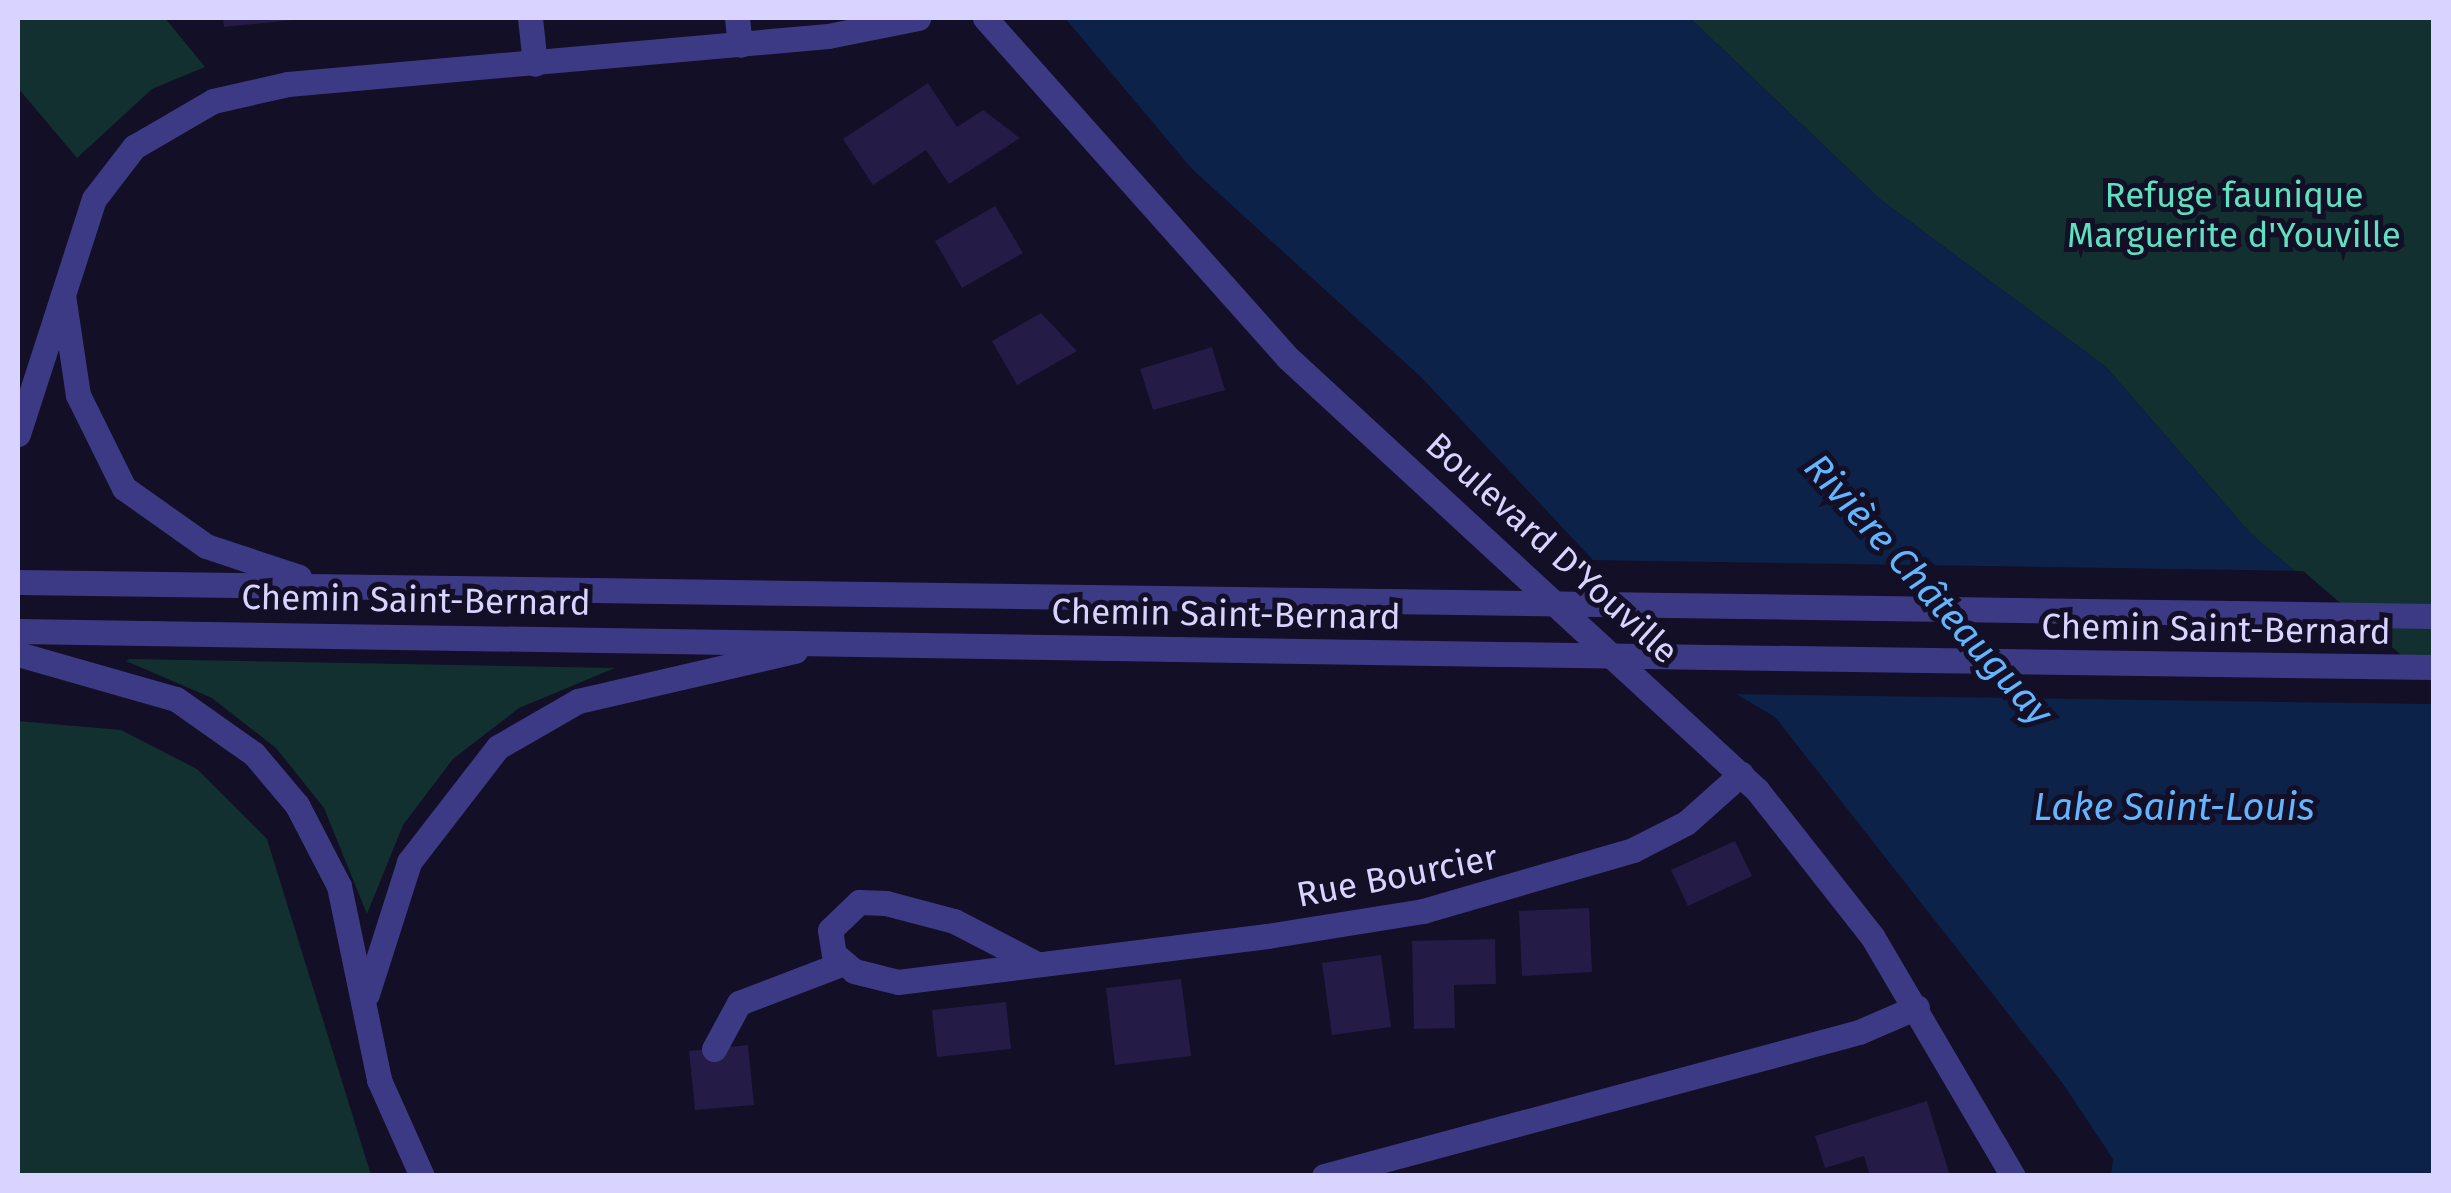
<!DOCTYPE html>
<meta charset="utf-8">
<style>
body{margin:0}
#map{position:relative;width:2451px;height:1193px;overflow:hidden;background:#130f26;font-family:"Fira Sans",sans-serif}
div>[style]{position:absolute}
[style*='--x']{left:calc(var(--x)*1px);top:calc(var(--y)*1px);width:calc(var(--w)*1px);rotate:calc(var(--a)*1deg)}
.green>*{inset:0;background:#12302f}
.water>*{inset:0;background:#0c2248}
.pier>*{inset:0;background:#130f26}
.building>*{inset:0;background:#241b47}
.minor>*{height:25px;margin:-12.5px;padding:0 12.5px;transform-origin:12.5px;border-radius:12.5px;background:#3d3a85}
.minor-bridge>*{height:25px;margin:-12.5px;padding:0 12.5px;transform-origin:12.5px;border-radius:12.5px;background:#3d3a85}
span{translate:-50% -50%;white-space:nowrap;text-align:center;line-height:1.15;-webkit-text-stroke:10px #130f26;paint-order:stroke}
.park-label{font-size:35px;color:#5fe0c0}
.street-label{font-size:35px;color:#d9d4ff}
.water-label{font-size:38px;color:#62b6ff;font-style:italic}
.frame{position:absolute;inset:0;border:20px solid #d9d4ff;pointer-events:none}
</style>
<div id="map">
<div class="green">
<div style="clip-path:polygon(18px 18px,165px 18px,205px 67px,152px 89px,77px 158px,18px 88px)"></div>
<div style="clip-path:polygon(1690px 18px,2433px 18px,2433px 689px,2251px 534px,2106px 367px,1881px 200px)"></div>
<div style="clip-path:polygon(126px 661px,130px 659px,615px 668px,519px 708px,453px 759px,403px 825px,367px 914px,324px 808px,276px 748px,212px 698px)"></div>
<div style="clip-path:polygon(18px 721px,121px 730px,197px 769px,267px 839px,371px 1175px,18px 1175px)"></div>
</div>
<div class="water">
<div style="clip-path:polygon(1065px 18px,1690px 18px,1881px 200px,2106px 367px,2251px 534px,2433px 689px,2433px 1175px,2111px 1175px,2113px 1159px,2061px 1081px,1775px 717px,1736px 694px,1593px 560px,1421px 377px,1192px 169px)"></div>
</div>
<div class="pier">
<div style="clip-path:polygon(1586px 560px,2303px 571px,2434px 683px,2433px 704px,1729px 694px)"></div>
</div>
<div class="building">
<div style="clip-path:polygon(223px 18px,293px 18px,293px 20px,224px 27px)"></div>
<div style="clip-path:polygon(928px 83px,957px 127px,983px 110px,1020px 138px,949px 184px,926px 150px,873px 185px,843px 139px)"></div>
<div style="clip-path:polygon(995px 206px,1023px 253px,962px 288px,935px 241px)"></div>
<div style="clip-path:polygon(1041px 313px,1077px 351px,1017px 385px,992px 341px)"></div>
<div style="clip-path:polygon(1212px 347px,1225px 390px,1153px 410px,1140px 369px)"></div>
<div style="clip-path:polygon(1735px 841px,1752px 876px,1688px 906px,1671px 870px)"></div>
<div style="clip-path:polygon(1589px 908px,1592px 972px,1522px 976px,1519px 911px)"></div>
<div style="clip-path:polygon(1495px 939px,1496px 984px,1454px 985px,1455px 1028px,1414px 1029px,1412px 941px)"></div>
<div style="clip-path:polygon(1381px 955px,1391px 1027px,1332px 1035px,1322px 963px)"></div>
<div style="clip-path:polygon(1181px 979px,1191px 1056px,1115px 1065px,1106px 988px)"></div>
<div style="clip-path:polygon(1006px 1002px,1011px 1049px,937px 1057px,932px 1010px)"></div>
<div style="clip-path:polygon(748px 1045px,754px 1105px,695px 1110px,689px 1051px)"></div>
<div style="clip-path:polygon(1927px 1101px,1950px 1176px,1870px 1176px,1864px 1156px,1825px 1168px,1815px 1136px)"></div>
</div>
<div class="minor">
<div style="--x:530;--y:18;--w:46;--a:83.8"></div>
<div style="--x:737;--y:18;--w:27;--a:84"></div>
<div style="--x:985;--y:18;--w:455;--a:48.3"></div>
<div style="--x:1288;--y:358;--w:638;--a:42.65"></div>
<div style="--x:1757;--y:790;--w:186;--a:51.8"></div>
<div style="--x:1872;--y:936;--w:278;--a:59.6"></div>
<div style="--x:63;--y:295;--w:101;--a:81.5"></div>
<div style="--x:78;--y:395;--w:104;--a:63.7"></div>
<div style="--x:124;--y:488;--w:100;--a:35.3"></div>
<div style="--x:206;--y:546;--w:98;--a:18.4"></div>
<div style="--x:18;--y:434;--w:247;--a:-72.1"></div>
<div style="--x:94;--y:199;--w:66;--a:-52.4"></div>
<div style="--x:134;--y:147;--w:91;--a:-30.2"></div>
<div style="--x:213;--y:101;--w:77;--a:-12.8"></div>
<div style="--x:288;--y:84;--w:542;--a:-5.08"></div>
<div style="--x:828;--y:36;--w:92;--a:-11.3"></div>
<div style="--x:18;--y:582;--w:1440;--a:0.8"></div>
<div style="--x:18;--y:631;--w:1482;--a:0.89"></div>
<div style="--x:18;--y:654;--w:164;--a:15.9"></div>
<div style="--x:176;--y:699;--w:95;--a:35.2"></div>
<div style="--x:254;--y:754;--w:67;--a:49.9"></div>
<div style="--x:297;--y:805;--w:91;--a:62.6"></div>
<div style="--x:339;--y:886;--w:198;--a:78.3"></div>
<div style="--x:379;--y:1080;--w:105;--a:65.9"></div>
<div style="--x:1037;--y:964;--w:93;--a:-152.6"></div>
<div style="--x:954;--y:921;--w:70;--a:-165.2"></div>
<div style="--x:886;--y:903;--w:27;--a:-178"></div>
<div style="--x:859;--y:902;--w:40;--a:136"></div>
<div style="--x:830;--y:930;--w:24;--a:81"></div>
<div style="--x:834;--y:954;--w:26;--a:40"></div>
<div style="--x:854;--y:971;--w:45;--a:14"></div>
<div style="--x:898;--y:982;--w:372;--a:-7.1"></div>
<div style="--x:1267;--y:936;--w:158;--a:-9.1"></div>
<div style="--x:1423;--y:911;--w:219;--a:-16.2"></div>
<div style="--x:1633;--y:850;--w:59;--a:-27"></div>
<div style="--x:1686;--y:823;--w:74;--a:-41.7"></div>
<div style="--x:367;--y:994;--w:139;--a:-72.3"></div>
<div style="--x:409;--y:862;--w:145;--a:-52.3"></div>
<div style="--x:498;--y:747;--w:92;--a:-29.9"></div>
<div style="--x:578;--y:701;--w:223;--a:-13"></div>
<div style="--x:714;--y:1049;--w:52;--a:-61.5"></div>
<div style="--x:739;--y:1003;--w:112;--a:-20.9"></div>
<div style="--x:1324;--y:1176;--w:554;--a:-15.06"></div>
<div style="--x:1859;--y:1032;--w:63;--a:-23.3"></div>
</div>
<div class="minor-bridge">
<div style="--x:1458;--y:602;--w:976;--a:0.82"></div>
<div style="--x:1500;--y:654;--w:934;--a:0.8"></div>
</div>
<div class="park-label">
<span style="left:2234px;top:215px">Refuge faunique<br>Marguerite d'Youville</span>
</div>
<div class="street-label">
<span style="left:1552px;top:548px;rotate:42deg">Boulevard D'Youville</span>
<span style="left:416px;top:600px;rotate:1deg">Chemin Saint-Bernard</span>
<span style="left:1226px;top:614px;rotate:1deg">Chemin Saint-Bernard</span>
<span style="left:2216px;top:629px;rotate:1deg">Chemin Saint-Bernard</span>
<span style="left:1397px;top:876px;rotate:-11deg">Rue Bourcier</span>
</div>
<div class="water-label">
<span style="left:1928px;top:590px;rotate:48deg">Rivière Châteauguay</span>
<span style="left:2174px;top:808px">Lake Saint-Louis</span>
</div>
<div class="frame"></div>
</div>
